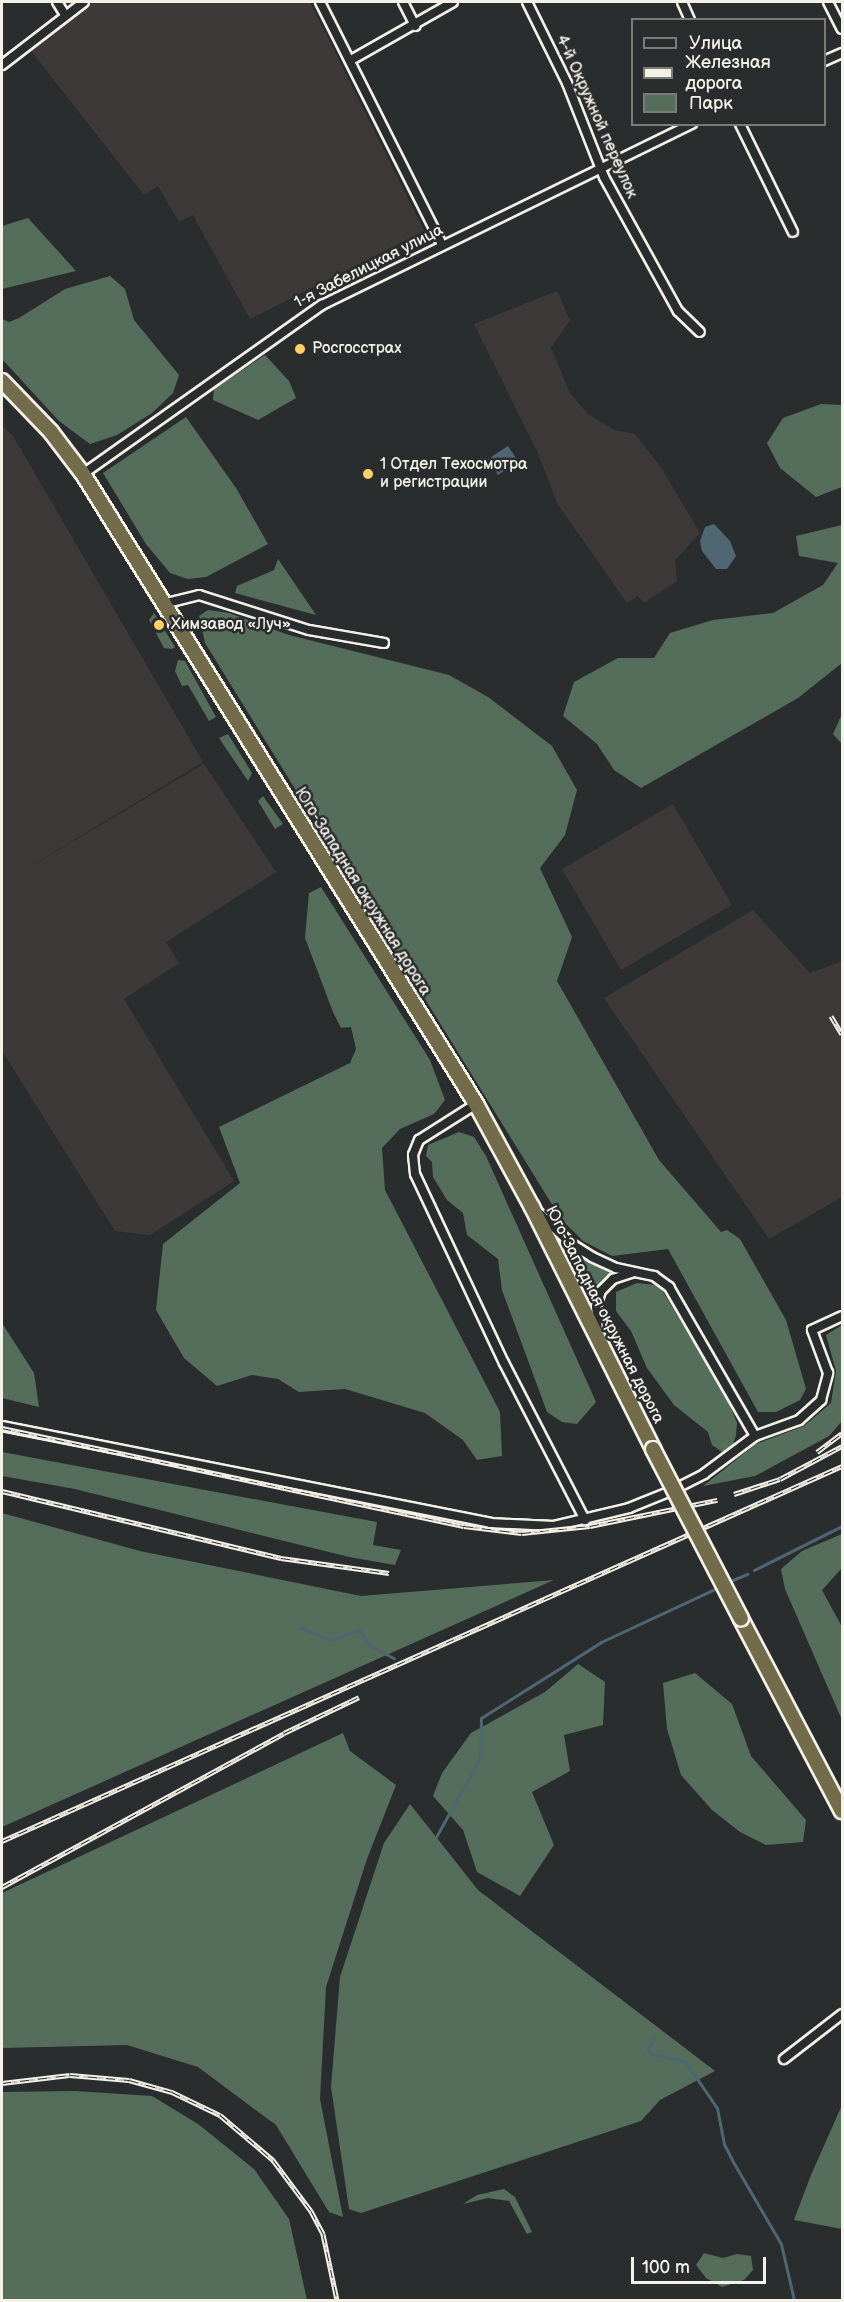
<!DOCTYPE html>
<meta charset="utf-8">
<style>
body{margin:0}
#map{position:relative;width:844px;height:2302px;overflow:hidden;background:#2a2d2e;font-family:"Balsamiq Sans",sans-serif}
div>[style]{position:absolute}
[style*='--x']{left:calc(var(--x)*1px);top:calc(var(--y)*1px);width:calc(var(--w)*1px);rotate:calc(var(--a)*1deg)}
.built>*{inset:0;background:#3d3939}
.green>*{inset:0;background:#556e5c}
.water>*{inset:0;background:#4f6673}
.stream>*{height:3px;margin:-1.5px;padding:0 1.5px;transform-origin:1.5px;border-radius:1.5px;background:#4f6673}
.roads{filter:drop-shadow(2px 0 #f4f1e8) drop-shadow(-2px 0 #f4f1e8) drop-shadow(0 2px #f4f1e8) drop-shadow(0 -2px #f4f1e8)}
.minor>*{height:8px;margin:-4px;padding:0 4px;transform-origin:4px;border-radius:4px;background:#2a2d2e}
.trunk>*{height:14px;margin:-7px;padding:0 7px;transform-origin:7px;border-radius:7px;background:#726c4b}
.rail>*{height:5px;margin-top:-2.5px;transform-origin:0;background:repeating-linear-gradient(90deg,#2a2d2e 0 9px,#f4f1e8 0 18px);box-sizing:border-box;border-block:2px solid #f4f1e8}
.bridges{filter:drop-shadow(2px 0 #f4f1e8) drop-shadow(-2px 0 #f4f1e8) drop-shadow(0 2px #f4f1e8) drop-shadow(0 -2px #f4f1e8)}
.trunk-bridge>*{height:14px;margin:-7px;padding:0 7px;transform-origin:7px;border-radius:7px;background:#726c4b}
.dots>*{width:16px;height:16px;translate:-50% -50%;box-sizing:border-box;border:3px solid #2a2d2e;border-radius:50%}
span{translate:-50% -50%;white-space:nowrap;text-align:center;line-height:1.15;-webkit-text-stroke:5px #2a2d2e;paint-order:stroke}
.street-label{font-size:16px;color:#f4f1e8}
.poi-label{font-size:16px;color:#f4f1e8}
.left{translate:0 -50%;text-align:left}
.frame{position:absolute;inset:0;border:3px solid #f4f1e8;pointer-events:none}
.legend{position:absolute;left:631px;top:18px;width:195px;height:108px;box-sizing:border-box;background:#2a2d2e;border:2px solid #7b7b78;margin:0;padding:8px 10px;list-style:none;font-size:18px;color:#f4f1e8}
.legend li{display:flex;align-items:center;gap:12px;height:30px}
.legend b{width:30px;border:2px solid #7b7b78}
.scale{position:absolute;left:631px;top:2257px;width:135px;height:27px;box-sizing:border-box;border:3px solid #f4f1e8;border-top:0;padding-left:8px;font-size:18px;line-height:21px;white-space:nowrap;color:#f4f1e8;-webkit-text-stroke:4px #2a2d2e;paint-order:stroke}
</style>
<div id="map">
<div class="built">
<div style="clip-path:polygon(94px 2px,310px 2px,424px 231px,250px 319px,193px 215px,179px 222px,158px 186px,144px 195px,28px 47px)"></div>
<div style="clip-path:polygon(557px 291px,570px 320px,551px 348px,570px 393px,588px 414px,614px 430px,635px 434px,662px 469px,700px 533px,675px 560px,677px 581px,644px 603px,638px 596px,627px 603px,557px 503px,538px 453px,474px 324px)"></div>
<div style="clip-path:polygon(2px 425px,13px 436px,203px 762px,21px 872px,204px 764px,276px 872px,166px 942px,179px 963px,124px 999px,234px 1181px,150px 1235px,115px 1231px,2px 1051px)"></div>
<div style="clip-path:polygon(673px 804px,732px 905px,621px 970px,562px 869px)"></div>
<div style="clip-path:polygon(753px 910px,810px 973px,842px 961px,842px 1197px,769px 1239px,604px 998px)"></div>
</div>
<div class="green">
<div style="clip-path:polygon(28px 218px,76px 271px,2px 289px,2px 226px)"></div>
<div style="clip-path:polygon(110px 276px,125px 289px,134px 320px,179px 375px,173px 393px,152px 413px,117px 435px,90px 444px,59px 421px,2px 359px,2px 319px,9px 322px,19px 318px,65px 289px)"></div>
<div style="clip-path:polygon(265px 355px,289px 381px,296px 398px,258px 420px,213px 400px,214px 389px)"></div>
<div style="clip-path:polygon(821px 404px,842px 405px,842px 487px,816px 497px,780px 468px,767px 443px,783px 418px)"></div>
<div style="clip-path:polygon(186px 417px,236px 488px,268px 544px,206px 577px,188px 579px,170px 573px,146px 544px,103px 473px)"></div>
<div style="clip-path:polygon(842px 525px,842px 663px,798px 698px,641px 788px,614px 770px,597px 744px,563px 716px,574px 682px,618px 658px,654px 658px,670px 633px,713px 620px,773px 613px,823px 585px,838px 563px,799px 556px,796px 536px)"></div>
<div style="clip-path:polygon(278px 559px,316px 615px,235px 593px,237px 586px,274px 570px)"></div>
<div style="clip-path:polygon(208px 610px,229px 613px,289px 635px,449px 675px,488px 697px,552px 746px,577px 790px,565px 835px,540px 868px,572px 937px,557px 981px,659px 1160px,721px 1232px,727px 1230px,740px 1239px,786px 1320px,806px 1389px,800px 1400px,776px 1412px,758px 1412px,668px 1249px,612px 1256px,583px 1241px,561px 1219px,205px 643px,199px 616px)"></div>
<div style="clip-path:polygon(154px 613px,175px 647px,172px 649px,164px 648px,149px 620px)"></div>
<div style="clip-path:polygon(178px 660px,185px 661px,216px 717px,209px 721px,188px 685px,182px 686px,175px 671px)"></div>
<div style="clip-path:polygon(842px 714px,842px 744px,833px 734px)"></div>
<div style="clip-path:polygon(228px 734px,252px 773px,248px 781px,219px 738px)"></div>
<div style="clip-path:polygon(263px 796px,283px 824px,275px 829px,258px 801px)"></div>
<div style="clip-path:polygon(321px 887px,430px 1060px,445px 1100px,434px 1114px,400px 1129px,382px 1148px,385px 1190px,500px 1412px,502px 1456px,477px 1460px,463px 1440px,425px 1413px,345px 1389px,299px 1392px,278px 1379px,252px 1375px,217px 1386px,184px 1358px,156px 1310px,163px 1244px,240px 1183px,219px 1127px,350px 1063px,356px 1049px,351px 1027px,341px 1028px,333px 1012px,305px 938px,309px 893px)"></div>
<div style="clip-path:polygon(459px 1132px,474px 1137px,486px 1156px,596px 1402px,577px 1424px,562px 1422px,547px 1412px,502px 1290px,498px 1259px,467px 1235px,463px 1213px,447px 1200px,433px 1177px,432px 1162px,426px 1156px,428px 1145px)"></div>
<div style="clip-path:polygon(567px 1248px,613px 1274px,601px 1284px,592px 1302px)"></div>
<div style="clip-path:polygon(637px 1283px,656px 1285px,662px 1290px,727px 1398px,737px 1423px,736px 1435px,733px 1445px,722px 1452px,712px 1445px,708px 1432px,674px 1405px,647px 1368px,631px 1331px,616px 1311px,616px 1292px)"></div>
<div style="clip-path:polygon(2px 1323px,34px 1373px,39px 1407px,2px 1398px)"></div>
<div style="clip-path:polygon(842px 1325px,842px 1421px,829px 1436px,755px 1476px,703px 1486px,756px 1444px,804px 1426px,831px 1403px,836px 1371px,826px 1335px)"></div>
<div style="clip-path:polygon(2px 1452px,377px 1522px,373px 1545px,401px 1550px,395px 1565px,349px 1557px,75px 1489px,2px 1476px)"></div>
<div style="clip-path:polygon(2px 1513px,140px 1551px,361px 1596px,554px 1580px,2px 1827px)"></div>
<div style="clip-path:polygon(842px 1534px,842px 1568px,822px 1590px,842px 1627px,842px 1720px,785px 1589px,781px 1569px,802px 1551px)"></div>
<div style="clip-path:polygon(578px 1664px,605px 1682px,603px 1725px,564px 1735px,570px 1771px,532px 1792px,554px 1845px,520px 1896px,477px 1872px,463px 1830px,433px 1796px,442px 1773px,471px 1733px,545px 1692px)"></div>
<div style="clip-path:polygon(695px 1673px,732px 1704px,751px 1756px,806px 1820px,803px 1842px,766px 1845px,740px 1832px,712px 1810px,681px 1775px,667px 1729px,663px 1683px)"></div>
<div style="clip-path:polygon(343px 1733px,350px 1751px,396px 1785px,367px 1859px,326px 1987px,320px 2099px,343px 2217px,329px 2212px,276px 2125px,198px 2067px,127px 2045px,2px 2048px,2px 1893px)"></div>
<div style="clip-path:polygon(410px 1804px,478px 1890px,715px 2071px,660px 2100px,641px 2121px,361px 2213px,349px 2209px,331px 2087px,340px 1977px,384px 1843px)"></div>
<div style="clip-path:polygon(75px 2091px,152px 2096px,198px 2124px,254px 2169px,289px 2219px,307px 2300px,2px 2300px,2px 2092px)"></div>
<div style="clip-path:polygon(842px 2105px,842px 2229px,794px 2220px,811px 2175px)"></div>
<div style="clip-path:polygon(504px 2189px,515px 2197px,532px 2232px,527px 2234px,509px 2201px,488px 2198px,463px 2204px,477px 2195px)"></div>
<div style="clip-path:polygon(704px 2253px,723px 2258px,737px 2254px,751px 2256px,753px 2270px,744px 2280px,722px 2287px,706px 2278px,696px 2265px)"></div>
</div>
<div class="water">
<div style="clip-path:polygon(508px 446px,518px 461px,498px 475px,488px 459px)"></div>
<div style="clip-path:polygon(714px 524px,730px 541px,736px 556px,727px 569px,716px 569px,702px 551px,700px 541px,705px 527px)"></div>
</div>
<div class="stream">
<div style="--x:754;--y:1570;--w:98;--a:-26.6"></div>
<div style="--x:728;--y:1582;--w:21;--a:-23"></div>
<div style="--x:301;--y:1628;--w:31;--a:22"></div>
<div style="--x:330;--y:1640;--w:31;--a:-19"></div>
<div style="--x:359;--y:1630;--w:19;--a:55"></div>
<div style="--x:370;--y:1646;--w:27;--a:27"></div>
<div style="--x:436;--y:1837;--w:90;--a:-60.9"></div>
<div style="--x:480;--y:1758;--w:40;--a:-88.6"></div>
<div style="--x:481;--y:1718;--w:142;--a:-32.3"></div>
<div style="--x:601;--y:1642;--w:130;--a:-25"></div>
<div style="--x:654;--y:2038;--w:13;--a:122"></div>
<div style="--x:647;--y:2049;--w:7;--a:45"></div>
<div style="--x:652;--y:2054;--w:34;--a:12"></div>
<div style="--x:685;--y:2061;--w:57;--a:55.8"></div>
<div style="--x:717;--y:2108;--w:37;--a:79"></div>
<div style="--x:724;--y:2144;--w:18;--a:63"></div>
<div style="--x:732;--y:2160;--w:97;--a:59.7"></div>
<div style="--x:781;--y:2244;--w:57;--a:76.9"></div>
</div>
<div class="roads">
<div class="minor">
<div style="--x:57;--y:2;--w:15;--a:58"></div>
<div style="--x:320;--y:2;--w:272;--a:63.3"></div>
<div style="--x:403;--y:2;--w:27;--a:63"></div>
<div style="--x:527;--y:2;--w:90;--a:63.7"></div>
<div style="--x:567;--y:83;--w:101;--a:68.5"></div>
<div style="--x:604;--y:177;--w:153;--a:61.1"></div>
<div style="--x:678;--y:311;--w:30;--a:44"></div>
<div style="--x:682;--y:2;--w:20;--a:66"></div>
<div style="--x:828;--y:2;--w:30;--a:63"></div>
<div style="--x:351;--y:60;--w:117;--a:-29.6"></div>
<div style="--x:824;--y:61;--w:20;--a:-24"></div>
<div style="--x:2;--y:65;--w:103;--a:-37.5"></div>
<div style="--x:740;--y:124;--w:120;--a:63.9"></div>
<div style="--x:83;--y:474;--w:293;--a:-35.3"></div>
<div style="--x:322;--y:305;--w:412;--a:-26.1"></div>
<div style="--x:163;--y:604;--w:37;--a:-14"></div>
<div style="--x:199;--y:595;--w:115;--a:17.7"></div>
<div style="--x:309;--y:630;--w:76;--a:9.8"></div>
<div style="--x:476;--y:1104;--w:67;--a:147.7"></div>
<div style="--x:419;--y:1140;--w:16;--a:112"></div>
<div style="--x:413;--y:1155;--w:19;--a:84"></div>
<div style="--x:415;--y:1174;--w:209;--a:64.8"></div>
<div style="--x:504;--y:1363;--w:177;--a:62.7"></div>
<div style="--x:540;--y:1214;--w:42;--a:44"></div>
<div style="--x:570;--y:1243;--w:26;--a:32"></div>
<div style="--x:592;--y:1257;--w:26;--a:25"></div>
<div style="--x:616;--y:1268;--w:39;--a:12"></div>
<div style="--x:654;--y:1276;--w:19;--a:36"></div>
<div style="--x:669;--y:1287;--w:172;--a:60"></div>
<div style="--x:598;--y:1333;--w:26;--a:-94"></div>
<div style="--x:596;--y:1307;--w:17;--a:-73"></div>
<div style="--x:601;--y:1291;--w:17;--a:-45"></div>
<div style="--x:613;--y:1279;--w:20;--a:-18"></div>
<div style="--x:2;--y:1426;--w:498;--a:11.2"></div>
<div style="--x:490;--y:1523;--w:64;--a:2.7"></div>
<div style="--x:554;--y:1526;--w:77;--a:-13.5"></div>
<div style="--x:629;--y:1508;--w:45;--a:-22"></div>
<div style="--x:671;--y:1491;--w:37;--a:-27"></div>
<div style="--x:704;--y:1474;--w:64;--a:-36.7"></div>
<div style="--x:755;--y:1436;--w:47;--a:-20"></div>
<div style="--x:799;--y:1420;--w:30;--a:-42"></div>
<div style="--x:821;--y:1400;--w:28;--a:-75"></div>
<div style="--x:828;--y:1373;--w:46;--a:-110.4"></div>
<div style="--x:812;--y:1330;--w:33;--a:-25"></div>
<div style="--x:784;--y:2059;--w:73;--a:-37.8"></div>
</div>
<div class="trunk">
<div style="--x:2;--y:381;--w:71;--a:46.1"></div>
<div style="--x:51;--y:432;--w:53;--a:52.7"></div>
<div style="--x:83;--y:474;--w:743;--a:58.04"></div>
<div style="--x:476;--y:1104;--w:117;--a:61.5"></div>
<div style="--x:532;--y:1207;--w:271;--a:63.4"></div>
<div style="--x:741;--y:1619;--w:217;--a:62.3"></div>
</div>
</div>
<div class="rail">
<div style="--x:831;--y:1016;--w:21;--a:59"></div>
<div style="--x:2;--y:1428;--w:472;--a:12"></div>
<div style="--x:464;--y:1526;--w:58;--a:6.9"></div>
<div style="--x:522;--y:1533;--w:68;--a:-5.9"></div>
<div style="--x:590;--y:1526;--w:130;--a:-11.6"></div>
<div style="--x:817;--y:1452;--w:31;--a:-37"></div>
<div style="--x:2;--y:1491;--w:287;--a:13.5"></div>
<div style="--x:281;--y:1558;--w:109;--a:7.9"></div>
<div style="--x:734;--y:1494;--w:48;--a:-18.1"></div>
<div style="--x:780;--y:1479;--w:70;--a:-28"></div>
<div style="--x:2;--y:1841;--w:920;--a:-24.06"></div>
<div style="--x:2;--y:1887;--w:321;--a:-28.6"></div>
<div style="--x:284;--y:1733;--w:83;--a:-25.6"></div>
<div style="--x:2;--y:2083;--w:68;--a:-6.7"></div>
<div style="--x:70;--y:2075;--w:59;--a:4.8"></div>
<div style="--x:129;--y:2080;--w:45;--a:15.6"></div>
<div style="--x:172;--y:2092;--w:53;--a:25.6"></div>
<div style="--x:220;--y:2115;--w:70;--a:40.3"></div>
<div style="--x:273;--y:2160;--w:64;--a:53.3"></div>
<div style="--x:311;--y:2211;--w:26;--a:62"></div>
<div style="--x:323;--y:2234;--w:67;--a:78"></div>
</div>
<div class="bridges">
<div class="trunk-bridge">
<div style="--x:653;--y:1449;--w:191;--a:62.6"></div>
</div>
</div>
<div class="dots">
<div style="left:300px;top:349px;background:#ffd166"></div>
<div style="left:368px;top:474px;background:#ffd166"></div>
<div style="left:159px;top:625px;background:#ffd166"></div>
</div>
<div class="street-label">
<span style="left:596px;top:117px;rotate:66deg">4-й Окружной переулок</span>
<span style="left:369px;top:267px;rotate:-27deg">1-я Забелицкая улица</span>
<span style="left:362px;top:892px;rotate:58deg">Юго-Западная окружная дорога</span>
<span style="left:604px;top:1315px;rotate:63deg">Юго-Западная окружная дорога</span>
</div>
<div class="poi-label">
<span class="left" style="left:312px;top:349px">Росгосстрах</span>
<span class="left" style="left:380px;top:474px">1 Отдел Техосмотра<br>и регистрации</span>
<span class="left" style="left:171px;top:625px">Химзавод «Луч»</span>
</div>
<div class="frame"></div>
<ul class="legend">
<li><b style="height:8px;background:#2a2d2e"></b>Улица</li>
<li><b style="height:8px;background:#f4f1e8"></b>Железная дорога</li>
<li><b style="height:16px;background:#556e5c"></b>Парк</li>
</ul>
<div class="scale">100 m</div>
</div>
